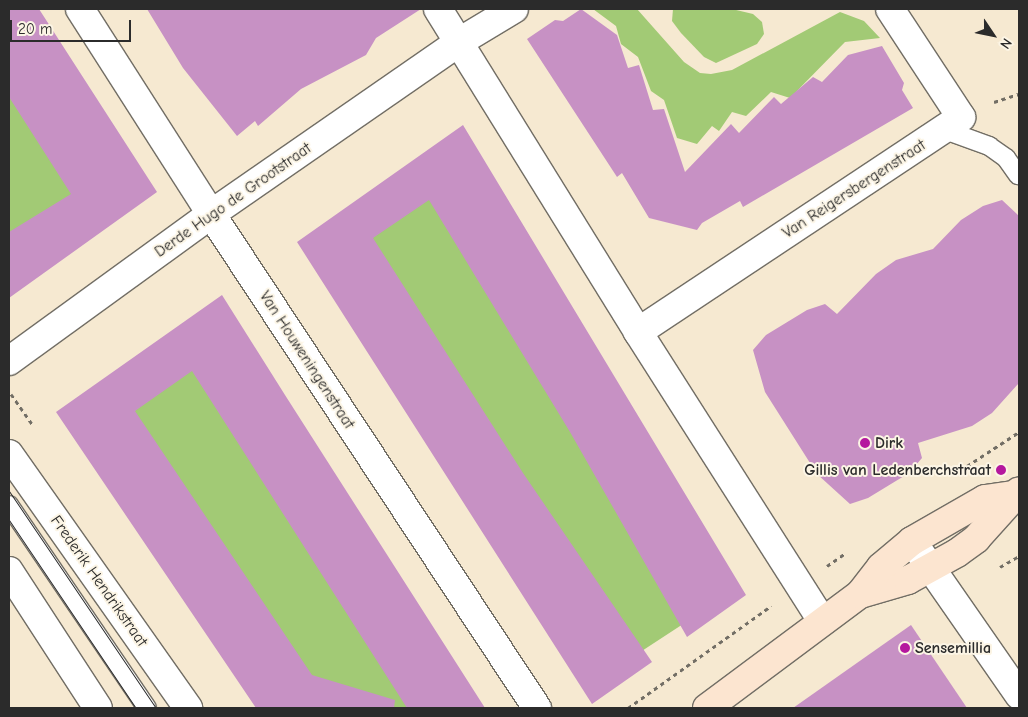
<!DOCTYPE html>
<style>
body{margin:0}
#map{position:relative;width:1028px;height:717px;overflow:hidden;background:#f6e9d1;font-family:"Comic Neue",sans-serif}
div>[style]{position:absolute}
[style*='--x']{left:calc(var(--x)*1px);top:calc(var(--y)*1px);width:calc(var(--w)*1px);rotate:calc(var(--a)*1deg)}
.green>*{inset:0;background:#a2ca75}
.building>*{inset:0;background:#c791c4}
.path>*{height:3px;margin-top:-1.5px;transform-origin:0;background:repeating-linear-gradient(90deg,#726e65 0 4px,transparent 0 8px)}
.roads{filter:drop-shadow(1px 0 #726e65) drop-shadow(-1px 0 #726e65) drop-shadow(0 1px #726e65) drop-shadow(0 -1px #726e65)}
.service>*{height:18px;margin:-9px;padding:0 9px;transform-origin:9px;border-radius:9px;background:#fff}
.minor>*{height:28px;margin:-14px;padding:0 14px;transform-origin:14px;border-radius:14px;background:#fff}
.tertiary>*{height:28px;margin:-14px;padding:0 14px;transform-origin:14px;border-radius:14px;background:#fff}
.secondary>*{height:28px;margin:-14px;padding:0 14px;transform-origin:14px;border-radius:14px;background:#fce5d0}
.tram>*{height:1px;margin:-0.5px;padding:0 0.5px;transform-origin:0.5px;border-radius:0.5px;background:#2b2b2b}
.dots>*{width:14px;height:14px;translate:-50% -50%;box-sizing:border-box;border:2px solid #fcf5e5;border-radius:50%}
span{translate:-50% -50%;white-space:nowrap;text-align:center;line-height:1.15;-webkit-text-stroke:4px #fcf5e5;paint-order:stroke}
.street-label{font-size:16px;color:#2b2b2b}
.poi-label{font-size:16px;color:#2b2b2b;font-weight:700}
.left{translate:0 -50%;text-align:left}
.right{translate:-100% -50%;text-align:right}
.frame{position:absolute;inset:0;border:10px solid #2b2b2b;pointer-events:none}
.north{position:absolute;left:968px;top:10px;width:50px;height:50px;-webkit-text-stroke:4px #fcf5e5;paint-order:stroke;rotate:124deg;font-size:14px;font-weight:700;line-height:20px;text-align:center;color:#2b2b2b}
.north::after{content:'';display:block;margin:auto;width:18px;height:22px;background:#2b2b2b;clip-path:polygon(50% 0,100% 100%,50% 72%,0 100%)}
.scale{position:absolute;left:10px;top:20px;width:121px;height:22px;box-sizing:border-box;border:2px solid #2b2b2b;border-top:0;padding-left:6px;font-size:15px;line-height:18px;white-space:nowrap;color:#2b2b2b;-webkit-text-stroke:4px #fcf5e5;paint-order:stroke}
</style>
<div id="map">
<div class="green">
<div style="clip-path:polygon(593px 9px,637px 9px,684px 62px,700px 73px,711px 74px,732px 70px,840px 12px,864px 21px,880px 38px,845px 42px,790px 98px,771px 92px,746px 116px,732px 112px,719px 131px,712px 126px,697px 144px,677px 138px,664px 100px,651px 91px,638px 57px,621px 44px,616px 26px)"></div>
<div style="clip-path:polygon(673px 9px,732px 9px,753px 14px,762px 22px,764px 34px,757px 44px,716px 63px,704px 57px,681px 33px,672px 21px)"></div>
<div style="clip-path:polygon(9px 61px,88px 190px,9px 250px)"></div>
<div style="clip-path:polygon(451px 167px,703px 611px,625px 662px,347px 231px)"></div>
<div style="clip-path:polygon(202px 334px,447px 708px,333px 708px,293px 698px,97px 403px)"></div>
</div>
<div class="building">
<div style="clip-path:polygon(9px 9px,39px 9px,157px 192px,9px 298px,9px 232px,71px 194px,9px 97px)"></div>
<div style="clip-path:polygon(147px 9px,421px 9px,376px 38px,366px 55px,301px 89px,258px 126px,255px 121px,237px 136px,183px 68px)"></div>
<div style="clip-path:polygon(581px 9px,617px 35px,628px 68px,639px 65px,653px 110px,664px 109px,685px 172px,731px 124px,739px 133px,774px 97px,781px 104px,813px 77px,822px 82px,848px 55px,882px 46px,904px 83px,902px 90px,913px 108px,743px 207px,740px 201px,702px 223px,697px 230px,649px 218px,622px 173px,617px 177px,527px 39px,555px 20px,563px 21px)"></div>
<div style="clip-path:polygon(463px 125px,746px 595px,687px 637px,570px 432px,429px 200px,373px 238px,523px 473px,652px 662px,592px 704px,297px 242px)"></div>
<div style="clip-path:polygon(1002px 200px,1019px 216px,1019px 383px,992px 413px,972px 426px,918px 443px,922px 458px,909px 473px,868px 498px,850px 504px,817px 474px,765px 392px,753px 350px,766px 335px,807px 310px,825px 304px,837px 314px,876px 274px,896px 260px,933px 249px,961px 220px,983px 206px)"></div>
<div style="clip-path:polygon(222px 295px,285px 395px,485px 708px,407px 708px,192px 371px,135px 411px,312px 675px,395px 700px,394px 708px,256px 708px,56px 412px)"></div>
<div style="clip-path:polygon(911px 625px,967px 708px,793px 708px,864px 658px)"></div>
</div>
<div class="path">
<div style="--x:994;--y:102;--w:26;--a:-18"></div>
<div style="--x:11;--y:394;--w:39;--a:55"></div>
<div style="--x:967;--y:466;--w:62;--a:-33.2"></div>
<div style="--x:827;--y:566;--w:21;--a:-35"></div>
<div style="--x:1000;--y:567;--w:22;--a:-30"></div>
<div style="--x:628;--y:708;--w:176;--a:-35.5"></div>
</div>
<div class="roads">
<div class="service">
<div style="--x:945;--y:130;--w:47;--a:20"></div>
<div style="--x:989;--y:146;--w:21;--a:35"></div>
<div style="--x:1006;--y:158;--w:21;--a:55"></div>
<div style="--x:9;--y:505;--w:245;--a:55.8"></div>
</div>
<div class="minor">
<div style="--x:80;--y:9;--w:243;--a:57.4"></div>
<div style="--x:211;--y:214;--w:592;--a:56.58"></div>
<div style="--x:438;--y:9;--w:380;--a:58.2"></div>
<div style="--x:638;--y:332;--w:343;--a:57.5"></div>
<div style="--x:638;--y:332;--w:388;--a:-33.6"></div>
<div style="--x:961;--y:117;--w:129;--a:-123.3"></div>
<div style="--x:9;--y:361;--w:250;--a:-36"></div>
<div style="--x:211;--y:214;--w:302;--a:-34.7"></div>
<div style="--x:459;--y:42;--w:64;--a:-31"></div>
<div style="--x:912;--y:541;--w:188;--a:55.2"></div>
</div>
<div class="tertiary">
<div style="--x:9;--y:454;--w:311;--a:54.8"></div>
<div style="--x:9;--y:571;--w:163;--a:57"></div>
</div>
<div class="secondary">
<div style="--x:860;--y:594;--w:50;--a:-16.3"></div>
<div style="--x:908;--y:580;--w:56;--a:-28.9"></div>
<div style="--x:957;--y:553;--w:24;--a:-36"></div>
<div style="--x:976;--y:539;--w:64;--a:-48.1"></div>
<div style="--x:707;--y:708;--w:191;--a:-36.7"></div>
<div style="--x:860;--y:594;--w:34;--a:-52"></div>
<div style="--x:881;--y:567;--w:40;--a:-40"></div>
<div style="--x:912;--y:541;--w:84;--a:-29.9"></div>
<div style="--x:985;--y:499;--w:28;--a:-8"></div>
</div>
</div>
<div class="tram">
<div style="--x:9;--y:491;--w:262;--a:55.9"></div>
<div style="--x:9;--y:520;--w:227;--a:56"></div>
</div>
<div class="dots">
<div style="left:865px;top:443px;background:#b5179e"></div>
<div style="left:1001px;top:470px;background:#b5179e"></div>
<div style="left:905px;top:648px;background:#b5179e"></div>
</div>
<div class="street-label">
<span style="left:854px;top:189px;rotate:-33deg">Van Reigersbergenstraat</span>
<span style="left:233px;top:200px;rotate:-35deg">Derde Hugo de Grootstraat</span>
<span style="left:307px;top:360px;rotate:57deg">Van Houweningenstraat</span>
<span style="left:99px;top:581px;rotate:55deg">Frederik Hendrikstraat</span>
</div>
<div class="poi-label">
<span class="left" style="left:875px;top:443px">Dirk</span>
<span class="right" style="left:991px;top:470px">Gillis van Ledenberchstraat</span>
<span class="left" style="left:915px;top:648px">Sensemillia</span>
</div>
<div class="frame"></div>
<div class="north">N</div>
<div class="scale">20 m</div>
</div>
